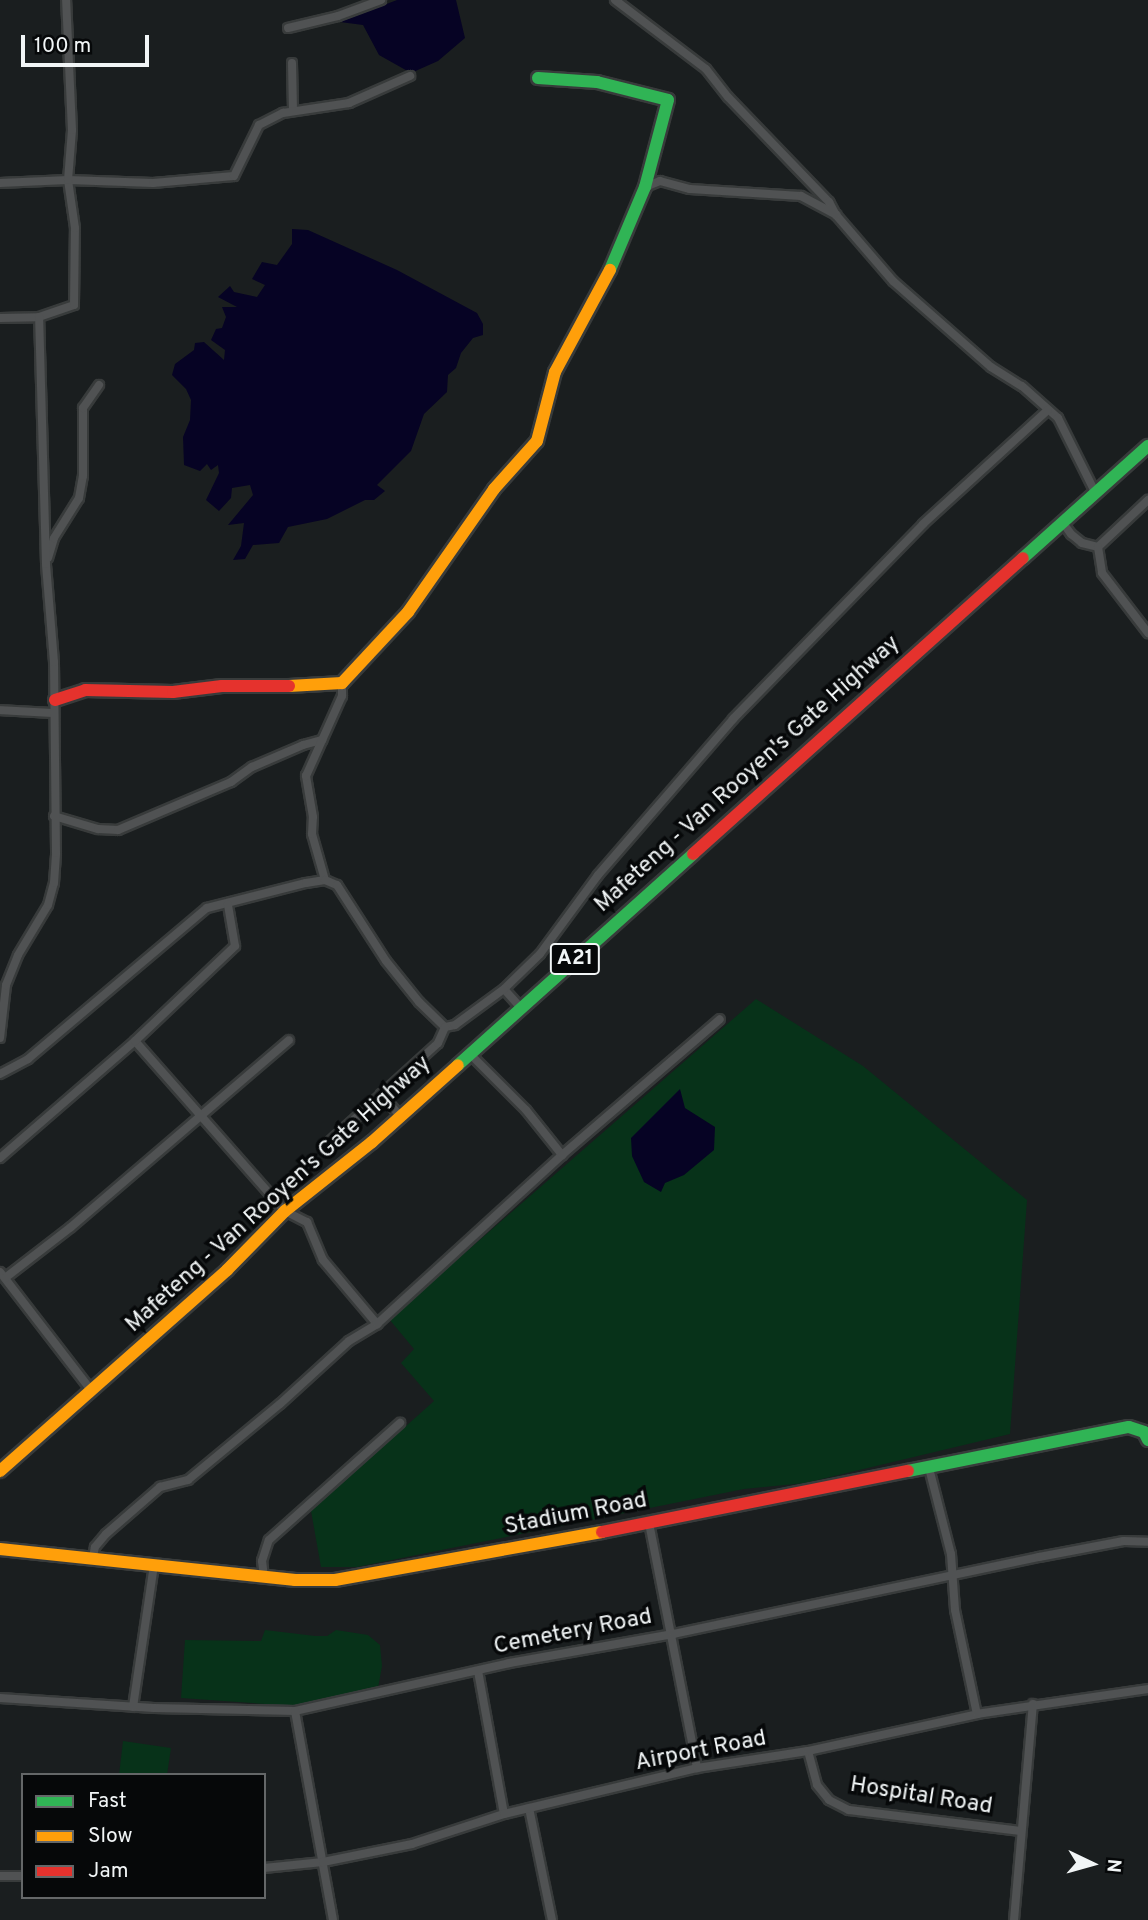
<!DOCTYPE html>
<style>
body{margin:0}
#map{position:relative;width:1148px;height:1920px;overflow:hidden;background:#1a1e1f;font-family:Overpass,sans-serif}
div>[style]{position:absolute}
[style*='--x']{left:calc(var(--x)*1px);top:calc(var(--y)*1px);width:calc(var(--w)*1px);rotate:calc(var(--a)*1deg)}
.green>*{inset:0;background:#073219}
.water>*{inset:0;background:#060324}
.roads{filter:drop-shadow(2px 0 #383b3b) drop-shadow(-2px 0 #383b3b) drop-shadow(0 2px #383b3b) drop-shadow(0 -2px #383b3b)}
.street>*{height:8px;margin:-4px;padding:0 4px;transform-origin:4px;border-radius:4px;background:#505253}
.fast>*{height:12px;margin:-6px;padding:0 6px;transform-origin:6px;border-radius:6px;background:#30b455}
.slow>*{height:12px;margin:-6px;padding:0 6px;transform-origin:6px;border-radius:6px;background:#ff9f0a}
.jam>*{height:12px;margin:-6px;padding:0 6px;transform-origin:6px;border-radius:6px;background:#e5322d}
span{translate:-50% -50%;white-space:nowrap;text-align:center;line-height:1.15;-webkit-text-stroke:7px #060809;paint-order:stroke}
.shield-label span{padding:2px 5px;background:#060809;border:2px solid;border-radius:5px;-webkit-text-stroke-width:0}
.shield-label{font-size:21px;color:#f1f5f6;font-weight:700}
.street-label{font-size:23px;color:#f1f5f6}
.legend{position:absolute;left:21px;top:1773px;width:245px;height:126px;box-sizing:border-box;background:#060809;border:2px solid #646768;margin:0;padding:9px 12px;list-style:none;font-size:21px;color:#f1f5f6}
.legend li{display:flex;align-items:center;gap:14px;height:35px}
.legend b{width:35px;border:2px solid #646768}
.north{position:absolute;left:1057px;top:1829px;width:70px;height:70px;-webkit-text-stroke:5px #060809;paint-order:stroke;rotate:95deg;font-size:19px;font-weight:700;line-height:28px;text-align:center;color:#f1f5f6}
.north::after{content:'';display:block;margin:auto;width:24px;height:32px;background:#f1f5f6;clip-path:polygon(50% 0,100% 100%,50% 72%,0 100%)}
.scale{position:absolute;left:21px;top:35px;width:128px;height:32px;box-sizing:border-box;border:4px solid #f1f5f6;border-top:0;padding-left:9px;font-size:21px;line-height:24px;white-space:nowrap;color:#f1f5f6;-webkit-text-stroke:5px #060809;paint-order:stroke}
</style>
<div id="map">
<div class="green">
<div style="clip-path:polygon(756px 999px,863px 1066px,1027px 1200px,1010px 1434px,805px 1483px,744px 1489px,357px 1567px,321px 1567px,311px 1511px,434px 1401px,401px 1363px,414px 1349px,389px 1319px)"></div>
<div style="clip-path:polygon(265px 1630px,315px 1636px,327px 1636px,336px 1630px,368px 1635px,380px 1645px,382px 1666px,378px 1688px,294px 1706px,181px 1698px,185px 1640px,261px 1641px)"></div>
<div style="clip-path:polygon(123px 1741px,171px 1748px,167px 1775px,119px 1775px)"></div>
</div>
<div class="water">
<div style="clip-path:polygon(397px 0,456px 0,465px 38px,438px 61px,411px 73px,379px 55px,363px 25px,340px 22px)"></div>
<div style="clip-path:polygon(292px 229px,308px 230px,397px 270px,477px 313px,483px 324px,483px 335px,473px 338px,461px 353px,456px 368px,448px 375px,447px 392px,424px 414px,411px 451px,377px 485px,385px 491px,374px 500px,365px 500px,327px 519px,288px 527px,279px 543px,253px 545px,245px 559px,233px 560px,241px 546px,244px 523px,228px 525px,253px 495px,250px 485px,232px 488px,231px 498px,219px 511px,206px 500px,219px 473px,218px 465px,211px 470px,207px 464px,200px 471px,184px 465px,183px 437px,190px 420px,191px 400px,186px 389px,172px 375px,175px 364px,194px 350px,195px 343px,204px 342px,224px 360px,225px 350px,211px 340px,216px 329px,222px 328px,226px 317px,222px 307px,237px 307px,218px 297px,230px 286px,234px 292px,257px 297px,265px 285px,252px 279px,262px 262px,277px 265px,292px 244px)"></div>
<div style="clip-path:polygon(680px 1089px,685px 1108px,715px 1127px,714px 1150px,684px 1175px,665px 1183px,661px 1192px,644px 1182px,632px 1156px,631px 1138px)"></div>
</div>
<div class="roads">
<div class="street">
<div style="--x:615;--y:0;--w:114;--a:37.2"></div>
<div style="--x:706;--y:69;--w:36;--a:52"></div>
<div style="--x:728;--y:97;--w:146;--a:46.1"></div>
<div style="--x:829;--y:202;--w:15;--a:62"></div>
<div style="--x:836;--y:215;--w:87;--a:49.2"></div>
<div style="--x:893;--y:281;--w:130;--a:41.3"></div>
<div style="--x:991;--y:367;--w:36;--a:32"></div>
<div style="--x:1022;--y:386;--w:48;--a:41.6"></div>
<div style="--x:1058;--y:418;--w:83;--a:63.4"></div>
<div style="--x:288;--y:28;--w:51;--a:-13.5"></div>
<div style="--x:338;--y:16;--w:46;--a:-20.4"></div>
<div style="--x:292;--y:63;--w:48;--a:88.8"></div>
<div style="--x:0;--y:183;--w:68;--a:-2.5"></div>
<div style="--x:68;--y:180;--w:85;--a:2"></div>
<div style="--x:153;--y:183;--w:81;--a:-4.9"></div>
<div style="--x:234;--y:176;--w:57;--a:-63.9"></div>
<div style="--x:259;--y:125;--w:27;--a:-27"></div>
<div style="--x:283;--y:113;--w:67;--a:-8.6"></div>
<div style="--x:349;--y:103;--w:67;--a:-23.9"></div>
<div style="--x:645;--y:187;--w:16;--a:-22"></div>
<div style="--x:660;--y:181;--w:31;--a:15"></div>
<div style="--x:690;--y:189;--w:111;--a:3.6"></div>
<div style="--x:801;--y:196;--w:40;--a:28"></div>
<div style="--x:0;--y:318;--w:39;--a:-1"></div>
<div style="--x:39;--y:317;--w:37;--a:-19"></div>
<div style="--x:74;--y:305;--w:77;--a:-89.3"></div>
<div style="--x:75;--y:228;--w:49;--a:-98.3"></div>
<div style="--x:68;--y:180;--w:50;--a:-85.4"></div>
<div style="--x:72;--y:130;--w:130;--a:-92.6"></div>
<div style="--x:1063;--y:523;--w:14;--a:54"></div>
<div style="--x:1071;--y:534;--w:14;--a:39"></div>
<div style="--x:1082;--y:543;--w:16;--a:14"></div>
<div style="--x:1098;--y:547;--w:69;--a:-43.2"></div>
<div style="--x:1098;--y:547;--w:26;--a:81"></div>
<div style="--x:1102;--y:573;--w:76;--a:52.5"></div>
<div style="--x:48;--y:558;--w:21;--a:-73"></div>
<div style="--x:54;--y:538;--w:47;--a:-58"></div>
<div style="--x:79;--y:498;--w:22;--a:-80"></div>
<div style="--x:83;--y:476;--w:68;--a:-90"></div>
<div style="--x:83;--y:408;--w:28;--a:-55"></div>
<div style="--x:0;--y:710;--w:53;--a:3.2"></div>
<div style="--x:54;--y:816;--w:46;--a:16.5"></div>
<div style="--x:98;--y:829;--w:20;--a:3"></div>
<div style="--x:118;--y:830;--w:123;--a:-23"></div>
<div style="--x:231;--y:782;--w:26;--a:-36"></div>
<div style="--x:252;--y:767;--w:56;--a:-23.3"></div>
<div style="--x:303;--y:745;--w:20;--a:-15"></div>
<div style="--x:325;--y:880;--w:48;--a:-105.8"></div>
<div style="--x:312;--y:834;--w:17;--a:-87"></div>
<div style="--x:313;--y:817;--w:42;--a:-99.7"></div>
<div style="--x:306;--y:776;--w:88;--a:-65.8"></div>
<div style="--x:342;--y:696;--w:13;--a:-90"></div>
<div style="--x:521;--y:1008;--w:25;--a:-132"></div>
<div style="--x:504;--y:989;--w:50;--a:-44.2"></div>
<div style="--x:540;--y:954;--w:98;--a:-53.7"></div>
<div style="--x:598;--y:875;--w:206;--a:-49.1"></div>
<div style="--x:733;--y:719;--w:272;--a:-45.7"></div>
<div style="--x:923;--y:524;--w:169;--a:-42.4"></div>
<div style="--x:0;--y:1038;--w:53;--a:-83.5"></div>
<div style="--x:6;--y:985;--w:32;--a:-68"></div>
<div style="--x:18;--y:955;--w:58;--a:-59"></div>
<div style="--x:48;--y:905;--w:23;--a:-75"></div>
<div style="--x:54;--y:883;--w:30;--a:-86"></div>
<div style="--x:56;--y:853;--w:191;--a:-90.6"></div>
<div style="--x:54;--y:662;--w:98;--a:-94.7"></div>
<div style="--x:46;--y:564;--w:247;--a:-91.6"></div>
<div style="--x:135;--y:1041;--w:227;--a:48.6"></div>
<div style="--x:285;--y:1211;--w:25;--a:27"></div>
<div style="--x:307;--y:1222;--w:41;--a:67.2"></div>
<div style="--x:323;--y:1260;--w:84;--a:49.8"></div>
<div style="--x:469;--y:1053;--w:81;--a:45"></div>
<div style="--x:526;--y:1110;--w:58;--a:51.3"></div>
<div style="--x:0;--y:1074;--w:32;--a:-28"></div>
<div style="--x:28;--y:1059;--w:234;--a:-40.2"></div>
<div style="--x:207;--y:908;--w:102;--a:-14.2"></div>
<div style="--x:306;--y:883;--w:19;--a:-9"></div>
<div style="--x:325;--y:880;--w:13;--a:23"></div>
<div style="--x:337;--y:885;--w:90;--a:57.2"></div>
<div style="--x:386;--y:961;--w:53;--a:51.2"></div>
<div style="--x:419;--y:1002;--w:36;--a:44"></div>
<div style="--x:445;--y:1027;--w:10;--a:-11"></div>
<div style="--x:455;--y:1025;--w:61;--a:-36.3"></div>
<div style="--x:381;--y:1094;--w:29;--a:49"></div>
<div style="--x:326;--y:1145;--w:151;--a:-42.3"></div>
<div style="--x:438;--y:1043;--w:17;--a:-66"></div>
<div style="--x:0;--y:1158;--w:179;--a:-40.9"></div>
<div style="--x:135;--y:1041;--w:138;--a:-43.5"></div>
<div style="--x:235;--y:946;--w:42;--a:-99.7"></div>
<div style="--x:0;--y:1272;--w:149;--a:52.4"></div>
<div style="--x:5;--y:1278;--w:83;--a:-37.7"></div>
<div style="--x:71;--y:1227;--w:287;--a:-40.6"></div>
<div style="--x:929;--y:1468;--w:89;--a:75.7"></div>
<div style="--x:951;--y:1554;--w:56;--a:85.9"></div>
<div style="--x:955;--y:1610;--w:106;--a:78.1"></div>
<div style="--x:649;--y:1523;--w:250;--a:78.9"></div>
<div style="--x:93;--y:1557;--w:10;--a:-79"></div>
<div style="--x:95;--y:1547;--w:17;--a:-50"></div>
<div style="--x:106;--y:1534;--w:72;--a:-41"></div>
<div style="--x:160;--y:1487;--w:29;--a:-14"></div>
<div style="--x:188;--y:1480;--w:119;--a:-39.6"></div>
<div style="--x:280;--y:1404;--w:93;--a:-42.4"></div>
<div style="--x:349;--y:1341;--w:33;--a:-31"></div>
<div style="--x:377;--y:1324;--w:251;--a:-42.4"></div>
<div style="--x:562;--y:1155;--w:208;--a:-40.7"></div>
<div style="--x:264;--y:1577;--w:16;--a:-97"></div>
<div style="--x:262;--y:1561;--w:22;--a:-72"></div>
<div style="--x:269;--y:1540;--w:176;--a:-41.8"></div>
<div style="--x:478;--y:1671;--w:145;--a:79.7"></div>
<div style="--x:0;--y:1698;--w:154;--a:3.7"></div>
<div style="--x:154;--y:1708;--w:141;--a:1.2"></div>
<div style="--x:295;--y:1711;--w:219;--a:-12.6"></div>
<div style="--x:509;--y:1663;--w:167;--a:-10"></div>
<div style="--x:673;--y:1634;--w:374;--a:-11.9"></div>
<div style="--x:1039;--y:1557;--w:86;--a:-10.7"></div>
<div style="--x:1124;--y:1541;--w:24;--a:2"></div>
<div style="--x:133;--y:1707;--w:145;--a:-81.6"></div>
<div style="--x:295;--y:1711;--w:212;--a:79.7"></div>
<div style="--x:808;--y:1751;--w:35;--a:75"></div>
<div style="--x:817;--y:1785;--w:19;--a:51"></div>
<div style="--x:829;--y:1800;--w:22;--a:27"></div>
<div style="--x:849;--y:1810;--w:173;--a:7"></div>
<div style="--x:529;--y:1808;--w:114;--a:78.4"></div>
<div style="--x:264;--y:1868;--w:59;--a:-5.8"></div>
<div style="--x:323;--y:1862;--w:91;--a:-11.4"></div>
<div style="--x:412;--y:1844;--w:97;--a:-18.1"></div>
<div style="--x:504;--y:1814;--w:198;--a:-13.4"></div>
<div style="--x:697;--y:1768;--w:112;--a:-8.7"></div>
<div style="--x:808;--y:1751;--w:173;--a:-12.3"></div>
<div style="--x:977;--y:1714;--w:173;--a:-8.3"></div>
<div style="--x:0;--y:1876;--w:23;--a:0"></div>
<div style="--x:1014;--y:1920;--w:217;--a:-85"></div>
</div>
<div class="fast">
<div style="--x:538;--y:78;--w:59;--a:3.9"></div>
<div style="--x:597;--y:82;--w:73;--a:14.2"></div>
<div style="--x:668;--y:100;--w:90;--a:104.8"></div>
<div style="--x:645;--y:187;--w:90;--a:112.9"></div>
<div style="--x:1023;--y:558;--w:168;--a:-41.9"></div>
<div style="--x:458;--y:1065;--w:316;--a:-41.9"></div>
<div style="--x:908;--y:1471;--w:225;--a:-11.3"></div>
<div style="--x:1129;--y:1427;--w:16;--a:18"></div>
<div style="--x:1144;--y:1432;--w:9;--a:63"></div>
</div>
<div class="slow">
<div style="--x:289;--y:686;--w:53;--a:-3.2"></div>
<div style="--x:342;--y:683;--w:97;--a:-47.1"></div>
<div style="--x:408;--y:612;--w:150;--a:-55"></div>
<div style="--x:494;--y:489;--w:64;--a:-48.1"></div>
<div style="--x:537;--y:441;--w:71;--a:-75.4"></div>
<div style="--x:555;--y:372;--w:116;--a:-61.7"></div>
<div style="--x:0;--y:1471;--w:303;--a:-41.5"></div>
<div style="--x:227;--y:1270;--w:83;--a:-45.5"></div>
<div style="--x:285;--y:1211;--w:111;--a:-38.4"></div>
<div style="--x:372;--y:1142;--w:115;--a:-41.8"></div>
<div style="--x:0;--y:1549;--w:297;--a:6"></div>
<div style="--x:295;--y:1580;--w:40;--a:0"></div>
<div style="--x:335;--y:1580;--w:271;--a:-10.2"></div>
</div>
<div class="jam">
<div style="--x:55;--y:700;--w:32;--a:-18"></div>
<div style="--x:85;--y:690;--w:88;--a:1.3"></div>
<div style="--x:173;--y:692;--w:49;--a:-7"></div>
<div style="--x:222;--y:686;--w:67;--a:0"></div>
<div style="--x:693;--y:854;--w:443;--a:-41.9"></div>
<div style="--x:602;--y:1532;--w:312;--a:-11.3"></div>
</div>
</div>
<div class="shield-label">
<span style="left:575px;top:959px">A21</span>
</div>
<div class="street-label">
<span style="left:748px;top:775px;rotate:-42deg">Mafeteng - Van Rooyen's Gate Highway</span>
<span style="left:279px;top:1195px;rotate:-42deg">Mafeteng - Van Rooyen's Gate Highway</span>
<span style="left:576px;top:1515px;rotate:-11deg">Stadium Road</span>
<span style="left:573px;top:1633px;rotate:-11deg">Cemetery Road</span>
<span style="left:701px;top:1752px;rotate:-11deg">Airport Road</span>
<span style="left:921px;top:1797px;rotate:9deg">Hospital Road</span>
</div>
<ul class="legend">
<li><b style="height:9px;background:#30b455"></b>Fast</li>
<li><b style="height:9px;background:#ff9f0a"></b>Slow</li>
<li><b style="height:9px;background:#e5322d"></b>Jam</li>
</ul>
<div class="north">N</div>
<div class="scale">100 m</div>
</div>
